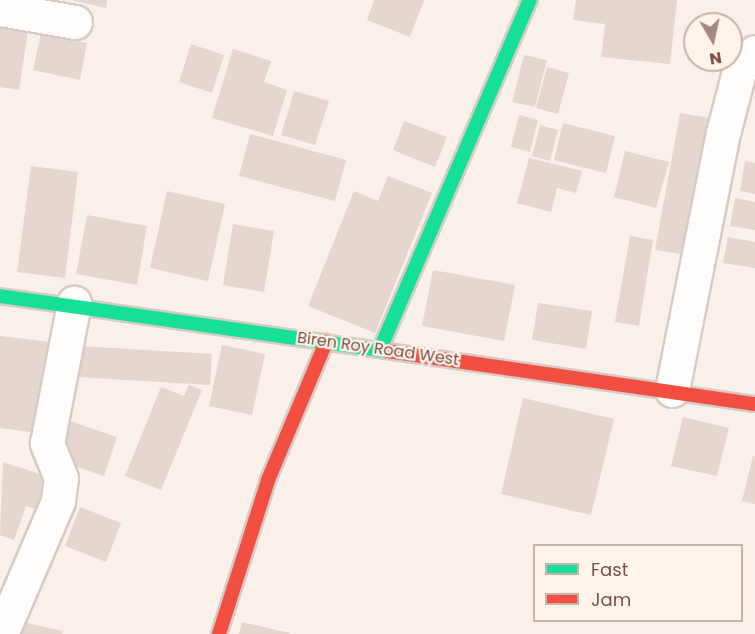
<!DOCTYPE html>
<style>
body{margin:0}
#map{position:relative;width:755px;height:634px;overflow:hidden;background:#f8f0e9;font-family:Poppins,sans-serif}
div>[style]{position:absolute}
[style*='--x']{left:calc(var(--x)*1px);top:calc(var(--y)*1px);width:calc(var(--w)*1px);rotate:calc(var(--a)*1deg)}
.building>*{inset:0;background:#e5d6d0}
.roads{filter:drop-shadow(2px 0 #d7cbc6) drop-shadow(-2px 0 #d7cbc6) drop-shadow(0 2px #d7cbc6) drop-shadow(0 -2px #d7cbc6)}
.street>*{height:33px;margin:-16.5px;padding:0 16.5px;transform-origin:16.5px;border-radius:16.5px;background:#fefdfc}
.fast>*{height:14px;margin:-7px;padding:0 7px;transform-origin:7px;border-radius:7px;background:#16e098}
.jam>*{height:14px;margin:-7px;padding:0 7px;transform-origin:7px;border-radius:7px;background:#f24e42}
span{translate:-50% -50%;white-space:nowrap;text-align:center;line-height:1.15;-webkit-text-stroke:4.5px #fff4ec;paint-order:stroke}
.street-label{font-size:16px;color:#7a4f46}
.legend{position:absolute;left:533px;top:544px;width:210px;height:78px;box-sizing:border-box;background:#fff4ec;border:2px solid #cab2aa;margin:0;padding:8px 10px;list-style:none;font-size:18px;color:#7a4f46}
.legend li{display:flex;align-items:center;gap:12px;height:30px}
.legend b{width:30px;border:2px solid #cab2aa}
.north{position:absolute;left:683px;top:12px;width:60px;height:60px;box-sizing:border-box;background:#fff4ec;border:2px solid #cab2aa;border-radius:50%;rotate:171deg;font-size:16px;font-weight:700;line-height:24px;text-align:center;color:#7a4f46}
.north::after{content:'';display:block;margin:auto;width:21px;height:27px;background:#a6877f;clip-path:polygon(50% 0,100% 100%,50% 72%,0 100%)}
</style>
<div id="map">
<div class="building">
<div style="clip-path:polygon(71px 0,107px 0,106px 8px)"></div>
<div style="clip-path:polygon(374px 0,424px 0,410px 37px,367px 20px)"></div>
<div style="clip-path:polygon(576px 0,677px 0,670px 64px,601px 57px,605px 24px,573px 20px)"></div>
<div style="clip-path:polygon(0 14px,30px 18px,19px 90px,0 87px)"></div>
<div style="clip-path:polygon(41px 33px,87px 43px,80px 80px,33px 70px)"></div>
<div style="clip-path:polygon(191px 44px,224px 55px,212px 93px,179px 82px)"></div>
<div style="clip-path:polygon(233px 49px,271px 61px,264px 82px,287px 90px,273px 136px,212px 118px)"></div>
<div style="clip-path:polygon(524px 55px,547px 60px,535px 107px,512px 102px)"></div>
<div style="clip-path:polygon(547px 67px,569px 73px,558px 114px,536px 108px)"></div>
<div style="clip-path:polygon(294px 91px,329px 101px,315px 145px,281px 135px)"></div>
<div style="clip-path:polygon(680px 113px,710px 118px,686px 255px,655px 250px)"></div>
<div style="clip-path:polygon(519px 115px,538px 120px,530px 152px,511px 147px)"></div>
<div style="clip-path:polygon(404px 121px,447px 137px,435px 167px,393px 150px)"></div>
<div style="clip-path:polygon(563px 123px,615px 136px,606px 173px,554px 160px)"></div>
<div style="clip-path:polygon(540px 125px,558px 130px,550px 161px,532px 156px)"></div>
<div style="clip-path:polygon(250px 134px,346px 160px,335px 201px,239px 176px)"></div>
<div style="clip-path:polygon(625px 151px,669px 162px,656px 208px,614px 197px)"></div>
<div style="clip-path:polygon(529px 158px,582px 171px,576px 193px,557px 188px,551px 212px,517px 203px)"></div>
<div style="clip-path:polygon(745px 161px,755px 163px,755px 194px,740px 191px)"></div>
<div style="clip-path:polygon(31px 166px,78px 172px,65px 278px,17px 272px)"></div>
<div style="clip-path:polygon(388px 176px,432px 193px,375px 333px,308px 306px,354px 191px,378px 201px)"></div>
<div style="clip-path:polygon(167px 191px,225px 204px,208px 281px,150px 268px)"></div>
<div style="clip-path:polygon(735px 198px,755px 202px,755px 230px,730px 226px)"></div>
<div style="clip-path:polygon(87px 215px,147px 226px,137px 285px,76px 274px)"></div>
<div style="clip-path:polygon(233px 224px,274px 231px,264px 292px,223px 285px)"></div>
<div style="clip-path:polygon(630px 236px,653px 240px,639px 326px,615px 322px)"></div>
<div style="clip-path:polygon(728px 237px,755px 242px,755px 268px,723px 263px)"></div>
<div style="clip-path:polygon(433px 270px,515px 285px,504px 341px,422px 326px)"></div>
<div style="clip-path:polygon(538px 303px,592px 311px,586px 349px,532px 340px)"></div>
<div style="clip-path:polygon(0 336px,50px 342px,38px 433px,0 428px)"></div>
<div style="clip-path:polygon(222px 345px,265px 354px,252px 415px,209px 406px)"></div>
<div style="clip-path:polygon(79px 346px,212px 354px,210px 385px,77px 377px)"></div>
<div style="clip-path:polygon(189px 385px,202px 390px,161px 490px,125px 476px,161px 387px,184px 396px)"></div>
<div style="clip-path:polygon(523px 398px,614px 419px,591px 515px,501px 494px)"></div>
<div style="clip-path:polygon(683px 417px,729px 428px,717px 476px,671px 466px)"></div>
<div style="clip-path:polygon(67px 420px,117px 437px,104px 476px,54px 459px)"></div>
<div style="clip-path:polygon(753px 456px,755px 456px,755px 504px,742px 501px)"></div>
<div style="clip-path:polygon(3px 462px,58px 480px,46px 513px,26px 506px,14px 540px,0 535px)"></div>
<div style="clip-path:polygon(80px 507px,121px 523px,106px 562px,65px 546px)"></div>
<div style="clip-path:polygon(18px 621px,63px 631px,62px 634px,15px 634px)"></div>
<div style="clip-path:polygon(242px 622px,290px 633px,290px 634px,239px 634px)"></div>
</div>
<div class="roads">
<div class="street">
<div style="--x:0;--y:9;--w:76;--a:9.8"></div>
<div style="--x:672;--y:390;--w:262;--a:-78.8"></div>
<div style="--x:723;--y:133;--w:71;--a:-75.4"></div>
<div style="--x:741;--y:64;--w:18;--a:-41"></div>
<div style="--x:1;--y:634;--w:145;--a:-66.8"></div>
<div style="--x:58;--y:501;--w:23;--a:-83"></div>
<div style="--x:61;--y:478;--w:38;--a:-112"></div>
<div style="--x:47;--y:443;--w:143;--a:-79.1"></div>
</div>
<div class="fast">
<div style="--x:0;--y:296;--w:391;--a:8.1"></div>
<div style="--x:381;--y:347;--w:378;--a:-66.8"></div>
</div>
<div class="jam">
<div style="--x:387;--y:351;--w:372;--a:8.2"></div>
<div style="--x:219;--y:634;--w:162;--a:-72.3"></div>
<div style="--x:268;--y:480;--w:150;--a:-67.2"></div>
</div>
</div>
<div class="street-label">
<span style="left:378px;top:349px;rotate:8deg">Biren Roy Road West</span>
</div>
<ul class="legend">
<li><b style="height:8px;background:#16e098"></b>Fast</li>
<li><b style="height:8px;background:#f24e42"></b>Jam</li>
</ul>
<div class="north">N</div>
</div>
